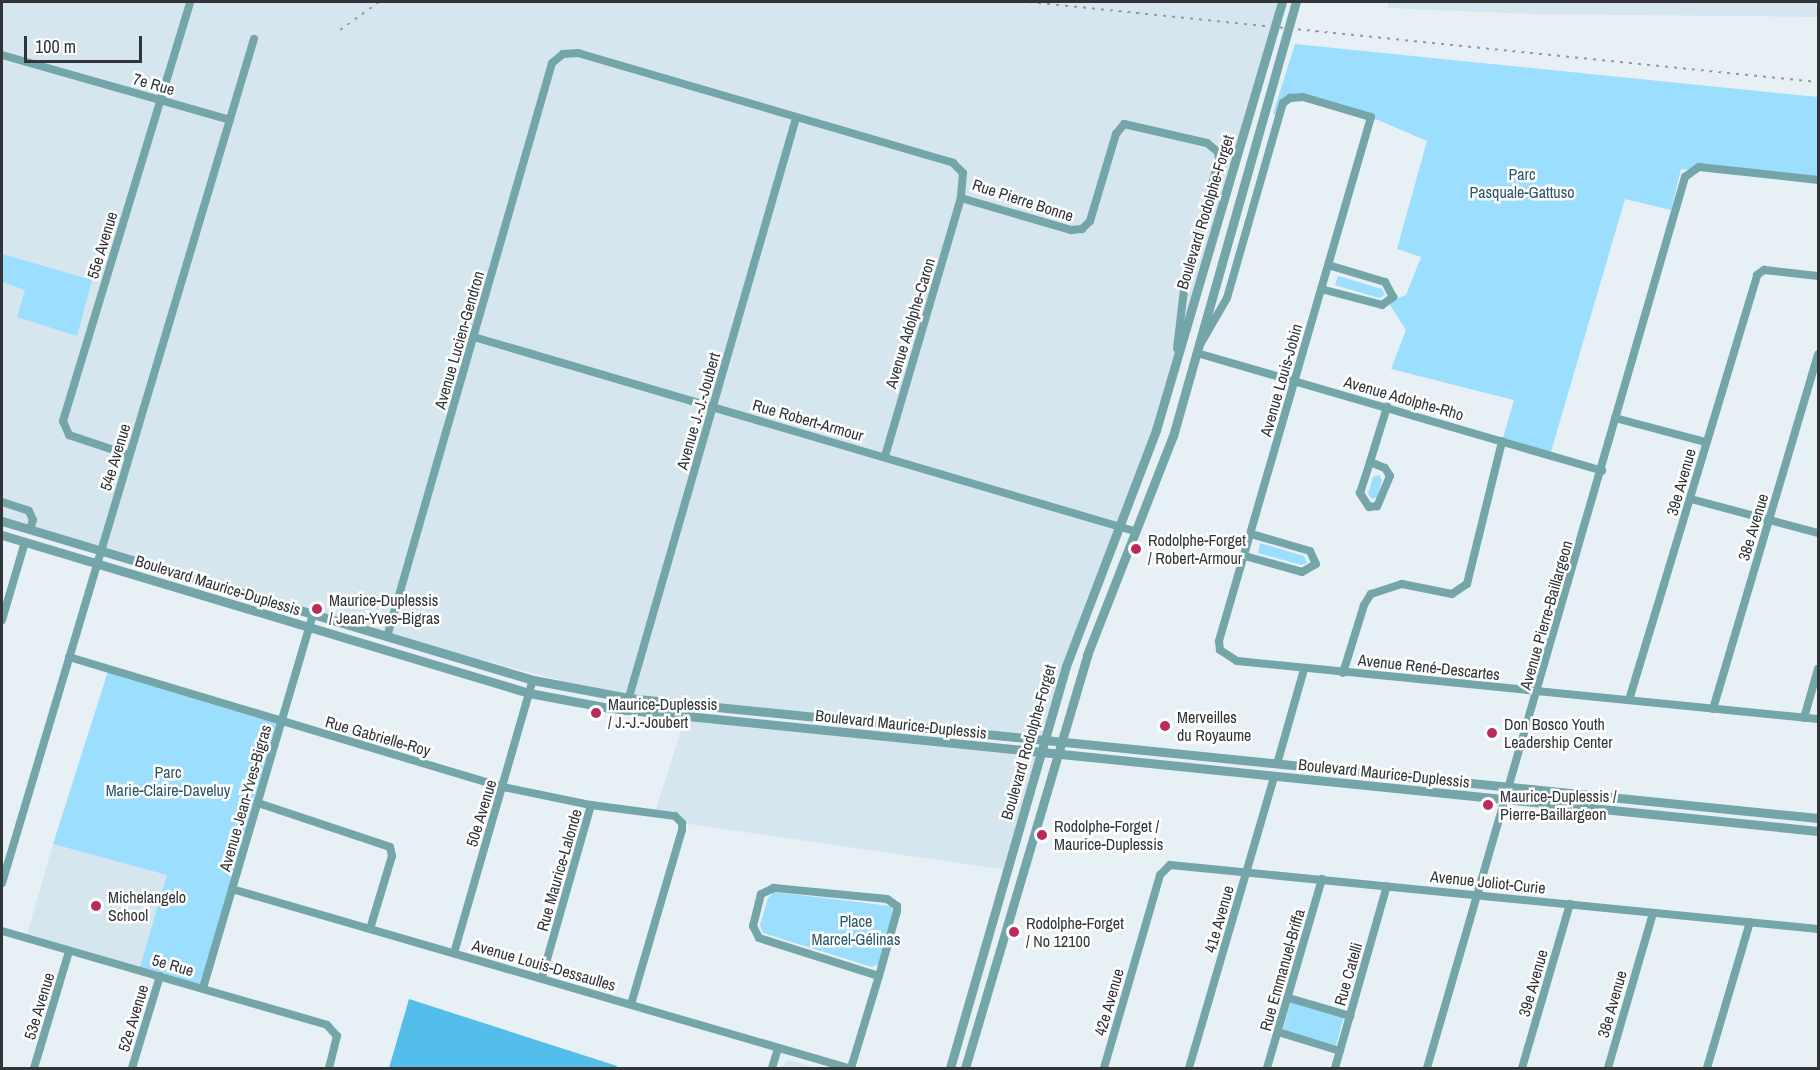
<!DOCTYPE html>
<meta charset="utf-8">
<style>
body{margin:0}
#map{position:relative;width:1820px;height:1070px;overflow:hidden;background:#e7f0f5;font-family:"Archivo Narrow",sans-serif}
div>[style]{position:absolute}
[style*='--x']{left:calc(var(--x)*1px);top:calc(var(--y)*1px);width:calc(var(--w)*1px);rotate:calc(var(--a)*1deg)}
.built>*{inset:0;background:#d5e6ef}
.green>*{inset:0;background:#9cdefe}
.forest>*{inset:0;background:#54beea}
.minor>*{height:8px;margin:-4px;padding:0 4px;transform-origin:4px;border-radius:4px;background:#74a5a8}
.tertiary>*{height:9px;margin:-4.5px;padding:0 4.5px;transform-origin:4.5px;border-radius:4.5px;background:#74a5a8}
.rail>*{height:2px;margin-top:-1px;transform-origin:0;background:repeating-linear-gradient(90deg,#939a9d 0 3px,transparent 0 9px)}
.dots>*{width:16px;height:16px;translate:-50% -50%;box-sizing:border-box;border:3px solid #fff;border-radius:50%}
span{translate:-50% -50%;white-space:nowrap;text-align:center;line-height:1.15;-webkit-text-stroke:5px #fff;paint-order:stroke}
.street-label{font-size:16px;color:#313537}
.park-label{font-size:16px;color:#2a566a}
.poi-label{font-size:16px;color:#313537}
.left{translate:0 -50%;text-align:left}
.frame{position:absolute;inset:0;border:3px solid #313537;pointer-events:none}
.scale{position:absolute;left:24px;top:36px;width:118px;height:27px;box-sizing:border-box;border:3px solid #313537;border-top:0;padding-left:8px;font-size:18px;line-height:21px;white-space:nowrap;color:#313537;-webkit-text-stroke:4px #fff;paint-order:stroke}
</style>
<div id="map">
<div class="built">
<div style="clip-path:polygon(2px 2px,1281px 2px,1175px 367px,1045px 741px,628px 698px,313px 615px,2px 521px)"></div>
<div style="clip-path:polygon(1388px 2px,1818px 2px,1818px 17px,1533px 14px,1388px 8px)"></div>
<div style="clip-path:polygon(685px 718px,1040px 755px,1007px 870px,682px 823px,655px 812px)"></div>
<div style="clip-path:polygon(53px 844px,167px 875px,139px 970px,26px 938px)"></div>
<div style="clip-path:polygon(787px 1060px,789px 1060px,817px 1068px,781px 1068px)"></div>
</div>
<div class="green">
<div style="clip-path:polygon(1295px 44px,1818px 97px,1818px 183px,1681px 169px,1671px 210px,1625px 199px,1550px 455px,1502px 441px,1514px 400px,1391px 369px,1406px 330px,1388px 302px,1406px 295px,1421px 257px,1397px 249px,1427px 141px,1371px 117px,1303px 97px,1290px 98px,1278px 117px,1273px 114px)"></div>
<div style="clip-path:polygon(2px 254px,92px 280px,77px 336px,17px 317px,25px 290px,2px 282px)"></div>
<div style="clip-path:polygon(1338px 276px,1382px 289px,1385px 295px,1379px 298px,1335px 285px)"></div>
<div style="clip-path:polygon(1379px 475px,1382px 480px,1377px 497px,1372px 499px,1368px 494px,1373px 477px)"></div>
<div style="clip-path:polygon(1260px 543px,1304px 556px,1307px 563px,1301px 565px,1258px 553px)"></div>
<div style="clip-path:polygon(109px 668px,282px 721px,203px 988px,139px 970px,167px 875px,53px 844px)"></div>
<div style="clip-path:polygon(774px 892px,891px 906px,893px 912px,879px 964px,872px 967px,763px 933px,760px 925px,768px 898px)"></div>
<div style="clip-path:polygon(1291px 1001px,1344px 1017px,1336px 1045px,1283px 1030px)"></div>
</div>
<div class="forest">
<div style="clip-path:polygon(409px 999px,617px 1066px,616px 1068px,389px 1068px)"></div>
</div>
<div class="minor">
<div style="--x:2;--y:55;--w:237;--a:15.9"></div>
<div style="--x:1321;--y:289;--w:63;--a:14.7"></div>
<div style="--x:1382;--y:305;--w:14;--a:-36"></div>
<div style="--x:1393;--y:297;--w:17;--a:-118"></div>
<div style="--x:1385;--y:282;--w:59;--a:-163.4"></div>
<div style="--x:474;--y:337;--w:688;--a:16.38"></div>
<div style="--x:1201;--y:343;--w:52;--a:-60"></div>
<div style="--x:1227;--y:298;--w:203;--a:-74"></div>
<div style="--x:1283;--y:103;--w:9;--a:-36"></div>
<div style="--x:1290;--y:98;--w:13;--a:-4"></div>
<div style="--x:1303;--y:97;--w:71;--a:16.4"></div>
<div style="--x:1371;--y:117;--w:546;--a:106.18"></div>
<div style="--x:1219;--y:641;--w:9;--a:84"></div>
<div style="--x:1220;--y:650;--w:20;--a:33"></div>
<div style="--x:1237;--y:661;--w:584;--a:5.7"></div>
<div style="--x:1197;--y:353;--w:422;--a:16.2"></div>
<div style="--x:1615;--y:418;--w:94;--a:14.8"></div>
<div style="--x:129;--y:455;--w:63;--a:-161.6"></div>
<div style="--x:69;--y:435;--w:15;--a:-113"></div>
<div style="--x:63;--y:421;--w:438;--a:-73.1"></div>
<div style="--x:885;--y:456;--w:269;--a:-73.6"></div>
<div style="--x:1370;--y:462;--w:16;--a:22"></div>
<div style="--x:1385;--y:468;--w:9;--a:58"></div>
<div style="--x:1390;--y:476;--w:33;--a:113"></div>
<div style="--x:1377;--y:506;--w:8;--a:173"></div>
<div style="--x:1369;--y:507;--w:17;--a:-123"></div>
<div style="--x:1360;--y:493;--w:33;--a:-72"></div>
<div style="--x:1370;--y:462;--w:58;--a:-72.8"></div>
<div style="--x:1691;--y:499;--w:131;--a:15"></div>
<div style="--x:2;--y:502;--w:28;--a:18"></div>
<div style="--x:29;--y:511;--w:10;--a:66"></div>
<div style="--x:33;--y:520;--w:9;--a:108"></div>
<div style="--x:1245;--y:556;--w:59;--a:15.7"></div>
<div style="--x:1302;--y:572;--w:16;--a:-30"></div>
<div style="--x:1316;--y:564;--w:14;--a:-115"></div>
<div style="--x:1310;--y:551;--w:61;--a:-163.9"></div>
<div style="--x:2;--y:620;--w:81;--a:-73.6"></div>
<div style="--x:387;--y:637;--w:597;--a:-73.96"></div>
<div style="--x:552;--y:63;--w:14;--a:-39"></div>
<div style="--x:563;--y:54;--w:15;--a:-4"></div>
<div style="--x:578;--y:53;--w:391;--a:16.3"></div>
<div style="--x:953;--y:163;--w:14;--a:45"></div>
<div style="--x:963;--y:173;--w:25;--a:95"></div>
<div style="--x:961;--y:198;--w:115;--a:16.2"></div>
<div style="--x:1071;--y:230;--w:11;--a:-5"></div>
<div style="--x:1082;--y:229;--w:11;--a:-45"></div>
<div style="--x:1090;--y:221;--w:91;--a:-73.4"></div>
<div style="--x:1116;--y:134;--w:13;--a:-51"></div>
<div style="--x:1124;--y:124;--w:85;--a:12.9"></div>
<div style="--x:1207;--y:143;--w:14;--a:39"></div>
<div style="--x:1218;--y:152;--w:7;--a:82"></div>
<div style="--x:1219;--y:159;--w:127;--a:105.6"></div>
<div style="--x:1185;--y:281;--w:68;--a:96.7"></div>
<div style="--x:69;--y:657;--w:453;--a:16.7"></div>
<div style="--x:503;--y:787;--w:90;--a:11.6"></div>
<div style="--x:591;--y:805;--w:85;--a:7.5"></div>
<div style="--x:675;--y:816;--w:10;--a:45"></div>
<div style="--x:682;--y:823;--w:7;--a:90"></div>
<div style="--x:682;--y:830;--w:181;--a:106.3"></div>
<div style="--x:1343;--y:673;--w:71;--a:-72.8"></div>
<div style="--x:1364;--y:605;--w:13;--a:-58"></div>
<div style="--x:1371;--y:594;--w:33;--a:-18"></div>
<div style="--x:1402;--y:584;--w:51;--a:11.3"></div>
<div style="--x:1452;--y:594;--w:18;--a:-34"></div>
<div style="--x:1467;--y:584;--w:147;--a:-76.2"></div>
<div style="--x:1629;--y:700;--w:444;--a:-73.2"></div>
<div style="--x:1757;--y:275;--w:9;--a:-36"></div>
<div style="--x:1764;--y:270;--w:54;--a:6.3"></div>
<div style="--x:1713;--y:709;--w:370;--a:-73.5"></div>
<div style="--x:625;--y:711;--w:617;--a:-73.91"></div>
<div style="--x:1804;--y:718;--w:51;--a:-74.1"></div>
<div style="--x:1277;--y:764;--w:99;--a:-74.1"></div>
<div style="--x:258;--y:803;--w:139;--a:18.4"></div>
<div style="--x:390;--y:847;--w:9;--a:77"></div>
<div style="--x:392;--y:856;--w:76;--a:106.8"></div>
<div style="--x:2;--y:883;--w:881;--a:-73.38"></div>
<div style="--x:232;--y:889;--w:641;--a:16.2"></div>
<div style="--x:2;--y:931;--w:338;--a:16.1"></div>
<div style="--x:327;--y:1025;--w:15;--a:48"></div>
<div style="--x:337;--y:1036;--w:33;--a:104"></div>
<div style="--x:454;--y:953;--w:284;--a:-73.9"></div>
<div style="--x:542;--y:977;--w:179;--a:-74.1"></div>
<div style="--x:203;--y:988;--w:389;--a:-73.6"></div>
<div style="--x:1289;--y:998;--w:64;--a:16.4"></div>
<div style="--x:1278;--y:1032;--w:65;--a:17"></div>
<div style="--x:34;--y:1068;--w:122;--a:-73.3"></div>
<div style="--x:132;--y:1068;--w:96;--a:-73.1"></div>
<div style="--x:772;--y:1068;--w:21;--a:-73"></div>
<div style="--x:851;--y:1068;--w:96;--a:-73.1"></div>
<div style="--x:879;--y:976;--w:67;--a:-74.5"></div>
<div style="--x:897;--y:911;--w:5;--a:-90"></div>
<div style="--x:897;--y:906;--w:12;--a:-145"></div>
<div style="--x:887;--y:899;--w:114;--a:-174.4"></div>
<div style="--x:774;--y:888;--w:14;--a:155"></div>
<div style="--x:761;--y:894;--w:33;--a:104"></div>
<div style="--x:753;--y:926;--w:13;--a:63"></div>
<div style="--x:759;--y:938;--w:126;--a:17.6"></div>
<div style="--x:1104;--y:1068;--w:201;--a:-73.8"></div>
<div style="--x:1160;--y:875;--w:14;--a:-45"></div>
<div style="--x:1170;--y:865;--w:651;--a:5.64"></div>
<div style="--x:1189;--y:1068;--w:303;--a:-73.7"></div>
<div style="--x:1267;--y:1068;--w:197;--a:-73.8"></div>
<div style="--x:1335;--y:1068;--w:189;--a:-74.1"></div>
<div style="--x:1427;--y:1068;--w:928;--a:-73.85"></div>
<div style="--x:1685;--y:177;--w:17;--a:-36"></div>
<div style="--x:1699;--y:167;--w:120;--a:6.2"></div>
<div style="--x:1522;--y:1068;--w:171;--a:-73.7"></div>
<div style="--x:1608;--y:1068;--w:161;--a:-73.8"></div>
<div style="--x:1707;--y:1068;--w:152;--a:-73.6"></div>
</div>
<div class="tertiary">
<div style="--x:2;--y:521;--w:554;--a:16.67"></div>
<div style="--x:533;--y:680;--w:97;--a:10.7"></div>
<div style="--x:628;--y:698;--w:1196;--a:5.76"></div>
<div style="--x:2;--y:535;--w:550;--a:16.69"></div>
<div style="--x:529;--y:693;--w:81;--a:10.6"></div>
<div style="--x:609;--y:708;--w:1215;--a:5.81"></div>
<div style="--x:950;--y:1068;--w:418;--a:-73.9"></div>
<div style="--x:1066;--y:666;--w:253;--a:-69.1"></div>
<div style="--x:1156;--y:430;--w:446;--a:-73.6"></div>
<div style="--x:965;--y:1068;--w:431;--a:-73.5"></div>
<div style="--x:1087;--y:655;--w:235;--a:-68.6"></div>
<div style="--x:1173;--y:436;--w:451;--a:-74.2"></div>
</div>
<div class="rail">
<div style="--x:1029;--y:2;--w:793;--a:5.79"></div>
<div style="--x:340;--y:30;--w:48;--a:-35.7"></div>
</div>
<div class="dots">
<div style="left:1136px;top:549px;background:#ba2b58"></div>
<div style="left:317px;top:609px;background:#ba2b58"></div>
<div style="left:596px;top:713px;background:#ba2b58"></div>
<div style="left:1165px;top:726px;background:#ba2b58"></div>
<div style="left:1492px;top:733px;background:#ba2b58"></div>
<div style="left:1488px;top:805px;background:#ba2b58"></div>
<div style="left:1042px;top:835px;background:#ba2b58"></div>
<div style="left:96px;top:906px;background:#ba2b58"></div>
<div style="left:1014px;top:932px;background:#ba2b58"></div>
</div>
<div class="street-label">
<span style="left:154px;top:84px;rotate:16deg">7e Rue</span>
<span style="left:1023px;top:200px;rotate:18deg">Rue Pierre Bonne</span>
<span style="left:1205px;top:212px;rotate:-73deg">Boulevard Rodolphe-Forget</span>
<span style="left:102px;top:245px;rotate:-73deg">55e Avenue</span>
<span style="left:910px;top:323px;rotate:-73deg">Avenue Adolphe-Caron</span>
<span style="left:459px;top:340px;rotate:-74deg">Avenue Lucien-Gendron</span>
<span style="left:1281px;top:380px;rotate:-74deg">Avenue Louis-Jobin</span>
<span style="left:1404px;top:398px;rotate:16deg">Avenue Adolphe-Rho</span>
<span style="left:698px;top:411px;rotate:-74deg">Avenue J.-J.-Joubert</span>
<span style="left:808px;top:420px;rotate:16deg">Rue Robert-Armour</span>
<span style="left:115px;top:457px;rotate:-73deg">54e Avenue</span>
<span style="left:1681px;top:482px;rotate:-74deg">39e Avenue</span>
<span style="left:1753px;top:527px;rotate:-73deg">38e Avenue</span>
<span style="left:218px;top:585px;rotate:17deg">Boulevard Maurice-Duplessis</span>
<span style="left:1546px;top:615px;rotate:-74deg">Avenue Pierre-Baillargeon</span>
<span style="left:1429px;top:667px;rotate:6deg">Avenue René-Descartes</span>
<span style="left:901px;top:724px;rotate:6deg">Boulevard Maurice-Duplessis</span>
<span style="left:378px;top:736px;rotate:16deg">Rue Gabrielle-Roy</span>
<span style="left:1028px;top:742px;rotate:-74deg">Boulevard Rodolphe-Forget</span>
<span style="left:1384px;top:773px;rotate:6deg">Boulevard Maurice-Duplessis</span>
<span style="left:245px;top:798px;rotate:-74deg">Avenue Jean-Yves-Bigras</span>
<span style="left:481px;top:813px;rotate:-73deg">50e Avenue</span>
<span style="left:559px;top:870px;rotate:-74deg">Rue Maurice-Lalonde</span>
<span style="left:1488px;top:882px;rotate:6deg">Avenue Joliot-Curie</span>
<span style="left:1219px;top:919px;rotate:-74deg">41e Avenue</span>
<span style="left:173px;top:965px;rotate:16deg">5e Rue</span>
<span style="left:544px;top:965px;rotate:16deg">Avenue Louis-Dessaulles</span>
<span style="left:1282px;top:970px;rotate:-74deg">Rue Emmanuel-Briffa</span>
<span style="left:1348px;top:974px;rotate:-74deg">Rue Catelli</span>
<span style="left:1533px;top:983px;rotate:-74deg">39e Avenue</span>
<span style="left:1109px;top:1002px;rotate:-74deg">42e Avenue</span>
<span style="left:1612px;top:1004px;rotate:-74deg">38e Avenue</span>
<span style="left:39px;top:1006px;rotate:-73deg">53e Avenue</span>
<span style="left:133px;top:1018px;rotate:-73deg">52e Avenue</span>
</div>
<div class="park-label">
<span style="left:1522px;top:183px">Parc<br>Pasquale-Gattuso</span>
<span style="left:168px;top:781px">Parc<br>Marie-Claire-Daveluy</span>
<span style="left:856px;top:930px">Place<br>Marcel-Gélinas</span>
</div>
<div class="poi-label">
<span class="left" style="left:1148px;top:549px">Rodolphe-Forget<br>/ Robert-Armour</span>
<span class="left" style="left:329px;top:609px">Maurice-Duplessis<br>/ Jean-Yves-Bigras</span>
<span class="left" style="left:608px;top:713px">Maurice-Duplessis<br>/ J.-J.-Joubert</span>
<span class="left" style="left:1177px;top:726px">Merveilles<br>du Royaume</span>
<span class="left" style="left:1504px;top:733px">Don Bosco Youth<br>Leadership Center</span>
<span class="left" style="left:1500px;top:805px">Maurice-Duplessis /<br>Pierre-Baillargeon</span>
<span class="left" style="left:1054px;top:835px">Rodolphe-Forget /<br>Maurice-Duplessis</span>
<span class="left" style="left:108px;top:906px">Michelangelo<br>School</span>
<span class="left" style="left:1026px;top:932px">Rodolphe-Forget<br>/ No 12100</span>
</div>
<div class="frame"></div>
<div class="scale">100 m</div>
</div>
